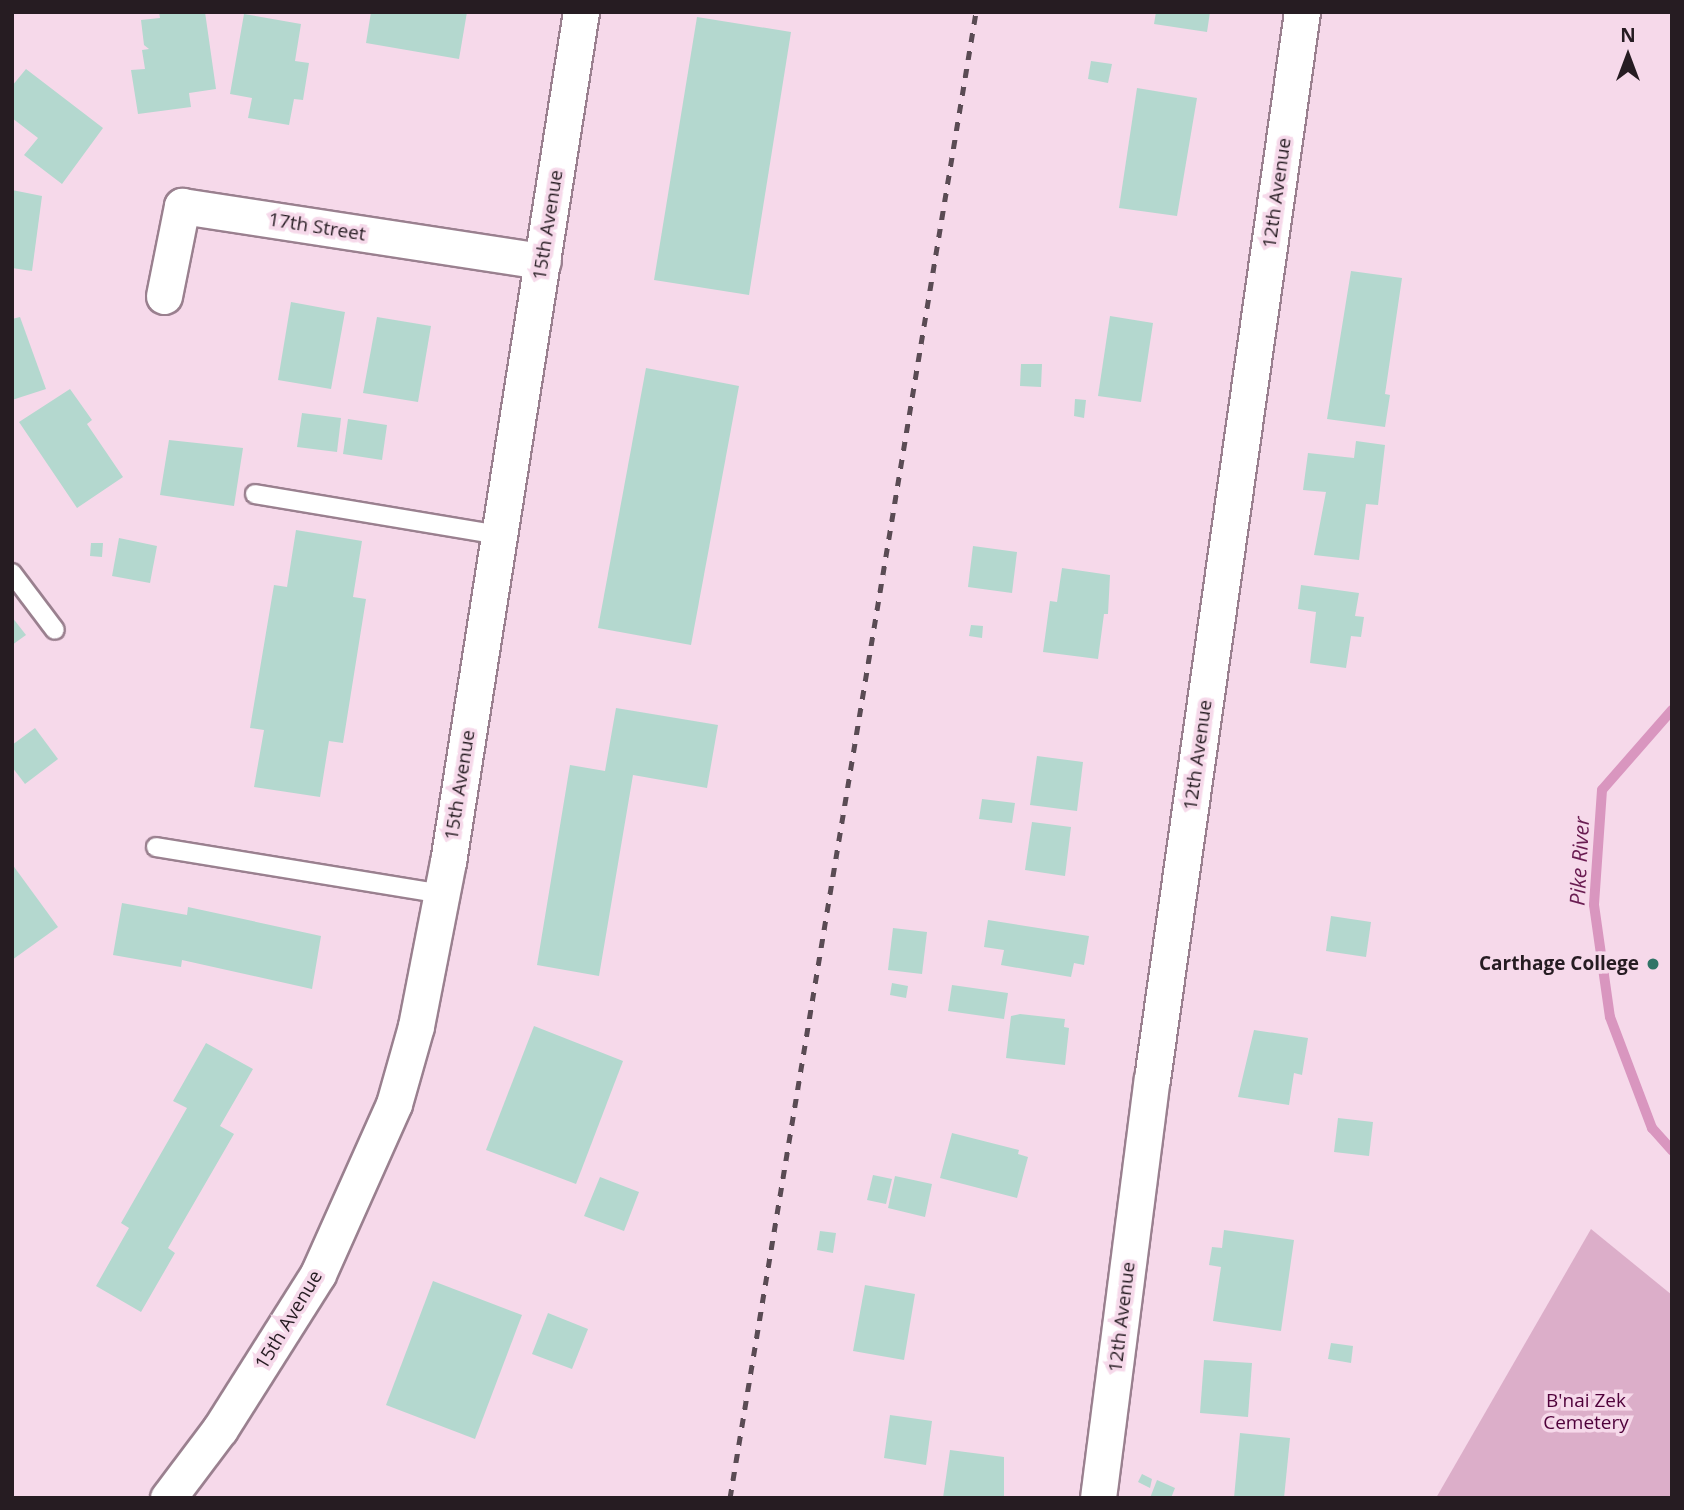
<!DOCTYPE html>
<style>
body{margin:0}
#map{position:relative;width:1684px;height:1510px;overflow:hidden;background:#f6d9ea;font-family:"Open Sans",sans-serif}
div>[style]{position:absolute}
[style*='--x']{left:calc(var(--x)*1px);top:calc(var(--y)*1px);width:calc(var(--w)*1px);rotate:calc(var(--a)*1deg)}
.green>*{inset:0;background:#dcaec9}
.stream>*{height:10px;margin:-5px;padding:0 5px;transform-origin:5px;border-radius:5px;background:#d996bf}
.building>*{inset:0;background:#b4d8cf}
.roads{filter:drop-shadow(2px 0 #9a808f) drop-shadow(-2px 0 #9a808f) drop-shadow(0 2px #9a808f) drop-shadow(0 -2px #9a808f)}
.service>*{height:18px;margin:-9px;padding:0 9px;transform-origin:9px;border-radius:9px;background:#fff}
.minor>*{height:35px;margin:-17.5px;padding:0 17.5px;transform-origin:17.5px;border-radius:17.5px;background:#fff}
.rail>*{height:5px;margin-top:-2.5px;transform-origin:0;background:repeating-linear-gradient(90deg,#5a4b54 0 9px,transparent 0 18px)}
.dots>*{width:19px;height:19px;translate:-50% -50%;box-sizing:border-box;border:4px solid #f6d9ea;border-radius:50%}
span{translate:-50% -50%;white-space:nowrap;text-align:center;line-height:1.15;-webkit-text-stroke:7px #f6d9ea;paint-order:stroke}
.street-label{font-size:19px;color:#261c22}
.poi-label{font-size:19px;color:#261c22;font-weight:700}
.right{translate:-100% -50%;text-align:right}
.park-label{font-size:19px;color:#4f003a}
.water-label{font-size:21px;color:#691c51;font-style:italic}
.frame{position:absolute;inset:0;border:14px solid #261c22;pointer-events:none}
.north{position:absolute;left:1593px;top:21px;width:70px;height:70px;-webkit-text-stroke:5px #f6d9ea;paint-order:stroke;rotate:0deg;font-size:19px;font-weight:700;line-height:28px;text-align:center;color:#261c22}
.north::after{content:'';display:block;margin:auto;width:24px;height:32px;background:#261c22;clip-path:polygon(50% 0,100% 100%,50% 72%,0 100%)}
</style>
<div id="map">
<div class="green">
<div style="clip-path:polygon(1591px 1229px,1672px 1295px,1672px 1498px,1436px 1498px)"></div>
</div>
<div class="stream">
<div style="--x:1672;--y:710;--w:106;--a:131.2"></div>
<div style="--x:1602;--y:790;--w:115;--a:94"></div>
<div style="--x:1594;--y:905;--w:113;--a:81.9"></div>
<div style="--x:1610;--y:1017;--w:119;--a:69.3"></div>
<div style="--x:1652;--y:1128;--w:30;--a:48"></div>
</div>
<div class="building">
<div style="clip-path:polygon(159px 12px,205px 12px,216px 89px,189px 93px,191px 107px,138px 114px,131px 70px,145px 69px,142px 50px,149px 49px,144px 45px,141px 20px,160px 18px)"></div>
<div style="clip-path:polygon(371px 12px,467px 12px,459px 59px,366px 43px)"></div>
<div style="clip-path:polygon(1156px 12px,1210px 12px,1207px 32px,1154px 24px)"></div>
<div style="clip-path:polygon(244px 14px,301px 24px,295px 61px,309px 63px,303px 100px,294px 99px,289px 125px,248px 118px,252px 98px,230px 94px)"></div>
<div style="clip-path:polygon(697px 17px,791px 32px,749px 295px,654px 280px)"></div>
<div style="clip-path:polygon(1091px 61px,1112px 64px,1108px 83px,1088px 79px)"></div>
<div style="clip-path:polygon(26px 69px,103px 128px,62px 184px,24px 155px,38px 138px,12px 118px,12px 86px)"></div>
<div style="clip-path:polygon(1137px 88px,1197px 98px,1177px 216px,1119px 208px)"></div>
<div style="clip-path:polygon(12px 190px,42px 196px,32px 271px,12px 268px)"></div>
<div style="clip-path:polygon(1351px 271px,1402px 278px,1385px 394px,1390px 395px,1385px 427px,1327px 419px)"></div>
<div style="clip-path:polygon(291px 302px,345px 312px,331px 389px,278px 380px)"></div>
<div style="clip-path:polygon(1110px 316px,1153px 323px,1141px 402px,1098px 396px)"></div>
<div style="clip-path:polygon(20px 317px,46px 389px,12px 400px,12px 319px)"></div>
<div style="clip-path:polygon(377px 317px,431px 326px,418px 402px,363px 393px)"></div>
<div style="clip-path:polygon(1021px 364px,1042px 364px,1041px 387px,1020px 386px)"></div>
<div style="clip-path:polygon(646px 368px,739px 386px,691px 645px,598px 628px)"></div>
<div style="clip-path:polygon(70px 389px,92px 420px,87px 424px,123px 477px,77px 508px,19px 422px)"></div>
<div style="clip-path:polygon(1075px 399px,1086px 400px,1084px 418px,1074px 416px)"></div>
<div style="clip-path:polygon(302px 413px,341px 418px,337px 452px,297px 447px)"></div>
<div style="clip-path:polygon(348px 419px,387px 425px,382px 460px,343px 454px)"></div>
<div style="clip-path:polygon(169px 440px,243px 448px,234px 506px,160px 495px)"></div>
<div style="clip-path:polygon(1356px 441px,1385px 445px,1378px 505px,1366px 504px,1359px 560px,1314px 555px,1326px 492px,1303px 490px,1308px 453px,1354px 458px)"></div>
<div style="clip-path:polygon(296px 530px,362px 541px,353px 597px,366px 599px,343px 743px,329px 741px,320px 797px,254px 787px,264px 730px,250px 728px,274px 585px,287px 587px)"></div>
<div style="clip-path:polygon(119px 538px,157px 546px,150px 583px,112px 576px)"></div>
<div style="clip-path:polygon(91px 543px,103px 543px,102px 557px,90px 556px)"></div>
<div style="clip-path:polygon(973px 546px,1017px 552px,1012px 593px,968px 587px)"></div>
<div style="clip-path:polygon(1062px 568px,1110px 575px,1108px 614px,1104px 614px,1098px 659px,1043px 652px,1050px 601px,1057px 602px)"></div>
<div style="clip-path:polygon(1301px 585px,1359px 593px,1355px 616px,1364px 617px,1361px 637px,1351px 636px,1346px 668px,1310px 663px,1316px 612px,1298px 609px)"></div>
<div style="clip-path:polygon(12px 617px,26px 635px,12px 645px)"></div>
<div style="clip-path:polygon(971px 625px,983px 626px,982px 638px,969px 636px)"></div>
<div style="clip-path:polygon(616px 708px,718px 725px,707px 788px,633px 775px,599px 976px,537px 965px,570px 765px,605px 771px)"></div>
<div style="clip-path:polygon(35px 728px,58px 759px,25px 784px,12px 767px,12px 745px)"></div>
<div style="clip-path:polygon(1037px 756px,1083px 762px,1077px 811px,1030px 805px)"></div>
<div style="clip-path:polygon(982px 799px,1015px 803px,1012px 823px,979px 819px)"></div>
<div style="clip-path:polygon(1032px 822px,1071px 827px,1065px 876px,1025px 870px)"></div>
<div style="clip-path:polygon(12px 864px,58px 927px,12px 960px)"></div>
<div style="clip-path:polygon(122px 903px,187px 915px,188px 907px,321px 936px,312px 989px,182px 960px,181px 967px,113px 955px)"></div>
<div style="clip-path:polygon(1331px 916px,1371px 922px,1366px 957px,1326px 951px)"></div>
<div style="clip-path:polygon(988px 920px,1089px 936px,1084px 965px,1074px 963px,1071px 977px,1001px 965px,1004px 950px,984px 947px)"></div>
<div style="clip-path:polygon(893px 928px,927px 932px,922px 974px,888px 970px)"></div>
<div style="clip-path:polygon(892px 983px,908px 986px,906px 998px,890px 995px)"></div>
<div style="clip-path:polygon(952px 985px,1008px 993px,1004px 1019px,948px 1011px)"></div>
<div style="clip-path:polygon(1020px 1014px,1065px 1019px,1064px 1027px,1069px 1028px,1065px 1065px,1006px 1058px,1011px 1016px)"></div>
<div style="clip-path:polygon(534px 1026px,623px 1061px,576px 1184px,486px 1150px)"></div>
<div style="clip-path:polygon(1254px 1030px,1308px 1038px,1302px 1075px,1294px 1073px,1289px 1105px,1238px 1097px)"></div>
<div style="clip-path:polygon(206px 1043px,253px 1069px,220px 1126px,234px 1134px,168px 1248px,175px 1253px,141px 1312px,96px 1286px,129px 1228px,121px 1223px,187px 1108px,173px 1101px)"></div>
<div style="clip-path:polygon(1338px 1118px,1373px 1122px,1369px 1156px,1334px 1152px)"></div>
<div style="clip-path:polygon(952px 1133px,1019px 1150px,1018px 1154px,1028px 1157px,1017px 1198px,940px 1178px)"></div>
<div style="clip-path:polygon(873px 1175px,892px 1179px,886px 1204px,867px 1200px)"></div>
<div style="clip-path:polygon(895px 1176px,932px 1184px,925px 1217px,888px 1208px)"></div>
<div style="clip-path:polygon(600px 1177px,639px 1192px,624px 1231px,584px 1216px)"></div>
<div style="clip-path:polygon(1224px 1230px,1294px 1240px,1281px 1331px,1213px 1321px,1221px 1267px,1209px 1265px,1212px 1247px,1222px 1248px)"></div>
<div style="clip-path:polygon(820px 1231px,836px 1233px,833px 1253px,817px 1250px)"></div>
<div style="clip-path:polygon(433px 1281px,522px 1315px,475px 1439px,386px 1405px)"></div>
<div style="clip-path:polygon(865px 1285px,915px 1294px,904px 1360px,853px 1351px)"></div>
<div style="clip-path:polygon(548px 1313px,588px 1329px,572px 1369px,532px 1354px)"></div>
<div style="clip-path:polygon(1331px 1343px,1353px 1346px,1351px 1363px,1328px 1359px)"></div>
<div style="clip-path:polygon(1204px 1360px,1252px 1363px,1248px 1417px,1200px 1413px)"></div>
<div style="clip-path:polygon(890px 1415px,932px 1421px,926px 1465px,884px 1458px)"></div>
<div style="clip-path:polygon(1240px 1433px,1290px 1438px,1284px 1498px,1234px 1498px)"></div>
<div style="clip-path:polygon(950px 1450px,1004px 1457px,1004px 1498px,943px 1498px)"></div>
<div style="clip-path:polygon(1142px 1474px,1152px 1479px,1150px 1488px,1138px 1482px)"></div>
<div style="clip-path:polygon(1157px 1480px,1175px 1488px,1171px 1498px,1150px 1498px)"></div>
</div>
<div class="roads">
<div class="service">
<div style="--x:255;--y:494;--w:247;--a:9.5"></div>
<div style="--x:12;--y:573;--w:71;--a:53"></div>
<div style="--x:156;--y:847;--w:290;--a:9.3"></div>
</div>
<div class="minor">
<div style="--x:164;--y:296;--w:92;--a:-78.7"></div>
<div style="--x:182;--y:206;--w:365;--a:8.7"></div>
<div style="--x:168;--y:1498;--w:86;--a:-53"></div>
<div style="--x:220;--y:1429;--w:183;--a:-57.7"></div>
<div style="--x:318;--y:1274;--w:186;--a:-65.9"></div>
<div style="--x:394;--y:1104;--w:81;--a:-74.2"></div>
<div style="--x:416;--y:1026;--w:167;--a:-79"></div>
<div style="--x:448;--y:862;--w:860;--a:-81.11"></div>
<div style="--x:1098;--y:1498;--w:422;--a:-82.7"></div>
<div style="--x:1152;--y:1079;--w:1077;--a:-82"></div>
</div>
</div>
<div class="rail">
<div style="--x:730;--y:1498;--w:1506;--a:-80.6"></div>
</div>
<div class="dots">
<div style="left:1653px;top:964px;background:#307467"></div>
</div>
<div class="street-label">
<span style="left:1277px;top:193px;rotate:-82deg">12th Avenue</span>
<span style="left:548px;top:225px;rotate:-81deg">15th Avenue</span>
<span style="left:317px;top:227px;rotate:9deg">17th Street</span>
<span style="left:1198px;top:755px;rotate:-82deg">12th Avenue</span>
<span style="left:460px;top:785px;rotate:-81deg">15th Avenue</span>
<span style="left:1122px;top:1317px;rotate:-83deg">12th Avenue</span>
<span style="left:289px;top:1320px;rotate:-59deg">15th Avenue</span>
</div>
<div class="poi-label">
<span class="right" style="left:1639px;top:964px">Carthage College</span>
</div>
<div class="park-label">
<span style="left:1586px;top:1412px">B'nai Zek<br>Cemetery</span>
</div>
<div class="water-label">
<span style="left:1579px;top:861px;rotate:-87deg">Pike River</span>
</div>
<div class="frame"></div>
<div class="north">N</div>
</div>
